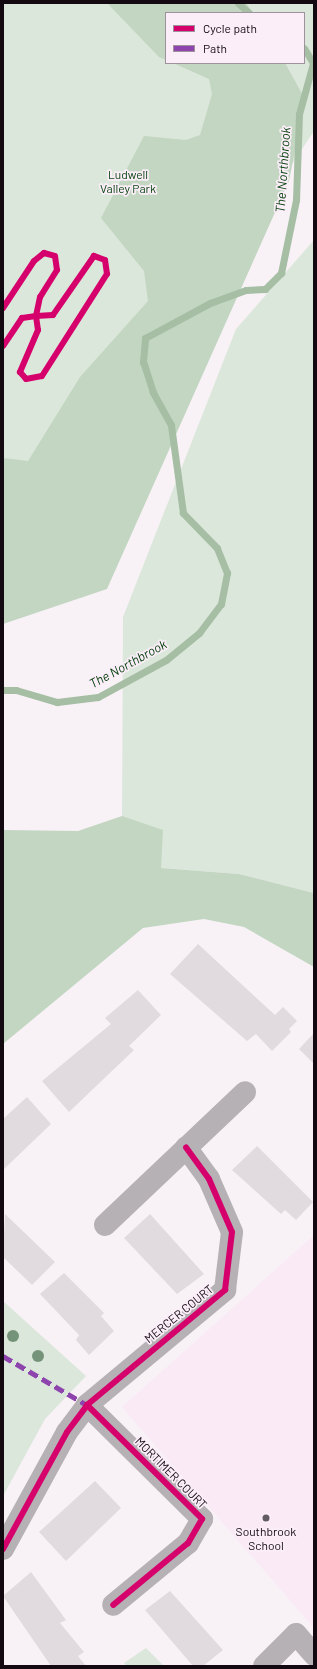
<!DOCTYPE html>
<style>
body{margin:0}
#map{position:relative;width:317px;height:1669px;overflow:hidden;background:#f8f2f7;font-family:Barlow,sans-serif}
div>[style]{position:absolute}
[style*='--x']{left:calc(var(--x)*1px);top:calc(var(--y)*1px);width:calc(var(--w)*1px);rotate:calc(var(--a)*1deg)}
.built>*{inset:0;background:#faeaf6}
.green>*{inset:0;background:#dbe7da}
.forest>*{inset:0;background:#c3d6c2}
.stream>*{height:7px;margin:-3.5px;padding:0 3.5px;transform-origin:3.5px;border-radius:3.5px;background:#a5bea4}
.building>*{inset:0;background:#e1dadf}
.minor>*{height:22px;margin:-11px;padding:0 11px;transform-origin:11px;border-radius:11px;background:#b6b1b5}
.quiet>*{height:5px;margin-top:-2.5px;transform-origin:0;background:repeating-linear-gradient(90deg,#8e44ad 0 10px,transparent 0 15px)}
.cycleway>*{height:6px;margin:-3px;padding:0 3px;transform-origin:3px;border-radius:3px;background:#d6006c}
.trees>*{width:12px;height:12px;margin:-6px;border-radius:50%;background:#759378}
.dots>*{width:11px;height:11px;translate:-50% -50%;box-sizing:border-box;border:2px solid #fceef9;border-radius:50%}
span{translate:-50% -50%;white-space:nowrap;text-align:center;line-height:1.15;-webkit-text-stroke:3.5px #fceef9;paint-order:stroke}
.park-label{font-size:12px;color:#094510}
.street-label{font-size:12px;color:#120a10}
.poi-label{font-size:12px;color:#120a10}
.water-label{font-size:13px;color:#06430e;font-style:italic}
.frame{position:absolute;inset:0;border:4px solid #120a10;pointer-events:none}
.legend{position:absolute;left:165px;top:12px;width:140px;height:52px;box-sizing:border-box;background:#fceef9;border:1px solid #9e939c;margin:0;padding:5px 7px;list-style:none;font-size:12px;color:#120a10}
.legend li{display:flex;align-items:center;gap:8px;height:20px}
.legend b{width:20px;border:1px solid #9e939c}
</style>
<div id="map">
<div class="built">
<div style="clip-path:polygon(314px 1235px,314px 1628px,122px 1407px)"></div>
</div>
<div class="green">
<div style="clip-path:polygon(evenodd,3px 3px,314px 3px,314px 131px,246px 234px,3px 521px,3px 3px,166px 13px,304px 13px,304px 63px,166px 63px,166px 13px)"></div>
<div style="clip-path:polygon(314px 240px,314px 893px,239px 874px,161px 868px,122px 816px,123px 617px,236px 329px)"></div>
<div style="clip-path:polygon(3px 1301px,86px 1376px,45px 1419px,3px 1496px)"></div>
<div style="clip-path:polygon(146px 1648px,164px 1666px,126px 1666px,124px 1663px)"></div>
</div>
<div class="forest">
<div style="clip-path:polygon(107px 3px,246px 3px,253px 13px,166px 13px,166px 60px,159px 57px)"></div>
<div style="clip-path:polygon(173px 63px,285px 63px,305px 99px,289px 181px,107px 589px,3px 624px,3px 458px,28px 461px,80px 377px,148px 301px,144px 271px,101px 218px,144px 136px,186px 140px,200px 135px,212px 94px,209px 79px)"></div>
<div style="clip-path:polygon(122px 816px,163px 830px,161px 868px,239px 874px,314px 893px,314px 967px,244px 927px,204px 919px,143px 928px,3px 1044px,3px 830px,78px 831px)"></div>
</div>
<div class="stream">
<div style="--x:238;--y:3;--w:15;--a:42"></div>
<div style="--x:3;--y:690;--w:13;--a:0"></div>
<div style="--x:16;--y:690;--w:43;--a:16.3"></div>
<div style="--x:57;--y:702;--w:41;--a:-7"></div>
<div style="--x:98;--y:697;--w:77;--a:-28.6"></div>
<div style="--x:166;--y:660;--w:43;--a:-39.3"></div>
<div style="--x:199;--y:633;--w:36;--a:-53"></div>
<div style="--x:221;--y:604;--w:32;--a:-79"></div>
<div style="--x:227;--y:573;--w:27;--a:-112"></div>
<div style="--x:217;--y:548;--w:49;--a:-134.2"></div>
<div style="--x:183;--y:513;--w:89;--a:-97.8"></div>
<div style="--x:171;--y:425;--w:38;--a:-119"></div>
<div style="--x:153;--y:392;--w:32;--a:-108"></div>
<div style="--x:143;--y:362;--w:24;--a:-85"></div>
<div style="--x:145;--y:338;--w:74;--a:-28.3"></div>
<div style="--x:210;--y:303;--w:38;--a:-20"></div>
<div style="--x:246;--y:290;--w:19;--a:-3"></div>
<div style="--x:265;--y:289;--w:23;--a:-45"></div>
<div style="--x:281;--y:273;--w:75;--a:-78.4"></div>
<div style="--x:296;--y:200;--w:86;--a:-88"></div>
<div style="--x:299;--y:114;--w:53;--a:-74.6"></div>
<div style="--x:313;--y:63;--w:17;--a:-121"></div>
</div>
<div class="building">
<div style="clip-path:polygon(198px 944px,275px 1015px,283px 1007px,297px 1021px,289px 1029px,291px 1032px,272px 1051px,256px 1034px,247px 1041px,170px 974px)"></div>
<div style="clip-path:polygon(138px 990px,161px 1015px,129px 1046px,134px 1050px,69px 1112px,42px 1081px,111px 1024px,105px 1018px)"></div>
<div style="clip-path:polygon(314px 1033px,314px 1064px,299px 1049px)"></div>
<div style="clip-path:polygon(27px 1097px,51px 1124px,3px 1170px,3px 1119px)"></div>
<div style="clip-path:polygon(257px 1146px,313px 1202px,296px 1220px,285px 1210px,281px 1214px,232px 1170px)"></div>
<div style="clip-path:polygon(5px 1214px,55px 1262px,32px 1285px,3px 1257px)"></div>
<div style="clip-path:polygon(150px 1214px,204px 1274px,177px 1294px,124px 1238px)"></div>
<div style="clip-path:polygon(64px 1273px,104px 1313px,101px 1316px,114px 1331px,89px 1355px,76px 1340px,79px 1335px,40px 1294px)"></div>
<div style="clip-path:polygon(95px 1481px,121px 1508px,66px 1561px,39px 1532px)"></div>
<div style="clip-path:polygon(31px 1572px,66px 1620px,60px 1623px,84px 1652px,78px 1656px,86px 1666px,51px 1666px,3px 1596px)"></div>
<div style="clip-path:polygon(170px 1591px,223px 1650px,203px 1666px,193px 1666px,145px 1610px)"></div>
</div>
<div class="minor">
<div style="--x:105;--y:1225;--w:193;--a:-43.5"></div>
<div style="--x:87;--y:1405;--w:162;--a:44.7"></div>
<div style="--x:202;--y:1519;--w:28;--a:120"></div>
<div style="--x:188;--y:1543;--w:97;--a:140.4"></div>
<div style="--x:3;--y:1549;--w:133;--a:-61.3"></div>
<div style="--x:67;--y:1432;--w:34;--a:-53"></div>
<div style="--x:87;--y:1405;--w:180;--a:-39.8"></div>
<div style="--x:225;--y:1290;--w:58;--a:-83.1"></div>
<div style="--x:232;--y:1232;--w:58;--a:-113.5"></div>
<div style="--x:209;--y:1179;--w:39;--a:-126"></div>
<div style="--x:264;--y:1666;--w:45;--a:-45"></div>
<div style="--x:296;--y:1634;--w:28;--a:49"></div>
</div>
<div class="quiet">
<div style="--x:3;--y:1356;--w:97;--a:30.3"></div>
</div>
<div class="cycleway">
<div style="--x:3;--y:308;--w:56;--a:-56.6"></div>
<div style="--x:34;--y:261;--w:13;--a:-39"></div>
<div style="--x:44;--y:253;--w:11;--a:15"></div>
<div style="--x:55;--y:256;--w:14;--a:82"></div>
<div style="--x:57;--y:270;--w:32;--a:122"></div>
<div style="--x:40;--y:297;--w:19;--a:102"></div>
<div style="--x:36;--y:316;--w:14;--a:82"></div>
<div style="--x:38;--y:330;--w:46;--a:113.2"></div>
<div style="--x:20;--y:372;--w:9;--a:49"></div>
<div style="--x:26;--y:379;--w:16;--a:-11"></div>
<div style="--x:42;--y:376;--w:121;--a:-57.5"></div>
<div style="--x:107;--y:274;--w:14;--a:-98"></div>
<div style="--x:105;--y:260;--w:12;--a:-160"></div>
<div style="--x:94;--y:256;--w:72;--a:124.8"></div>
<div style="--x:53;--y:315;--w:17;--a:177"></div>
<div style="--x:36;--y:316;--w:14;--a:172"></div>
<div style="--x:22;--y:318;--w:34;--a:124"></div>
<div style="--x:87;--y:1405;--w:162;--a:44.7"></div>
<div style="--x:202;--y:1519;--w:28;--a:120"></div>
<div style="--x:188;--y:1543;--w:97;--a:140.4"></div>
<div style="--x:3;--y:1549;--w:133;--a:-61.3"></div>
<div style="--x:67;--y:1432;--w:34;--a:-53"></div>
<div style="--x:87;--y:1405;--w:180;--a:-39.8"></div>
<div style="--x:225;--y:1290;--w:58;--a:-83.1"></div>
<div style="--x:232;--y:1232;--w:58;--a:-113.5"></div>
<div style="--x:209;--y:1179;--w:39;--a:-126"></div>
</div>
<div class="trees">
<div style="left:13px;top:1336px"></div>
<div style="left:38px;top:1356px"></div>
</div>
<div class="dots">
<div style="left:266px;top:1518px;background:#625b61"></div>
</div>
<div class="park-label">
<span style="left:128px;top:182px">Ludwell<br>Valley Park</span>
</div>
<div class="street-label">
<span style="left:179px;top:1314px;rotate:-39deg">MERCER COURT</span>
<span style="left:171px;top:1473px;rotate:45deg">MORTIMER COURT</span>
</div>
<div class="poi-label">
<span style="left:266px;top:1539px">Southbrook<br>School</span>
</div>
<div class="water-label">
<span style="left:283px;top:170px;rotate:-86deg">The Northbrook</span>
<span style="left:128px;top:664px;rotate:-29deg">The Northbrook</span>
</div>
<div class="frame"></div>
<ul class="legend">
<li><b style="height:5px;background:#d6006c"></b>Cycle path</li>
<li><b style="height:5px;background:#8e44ad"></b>Path</li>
</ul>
</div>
